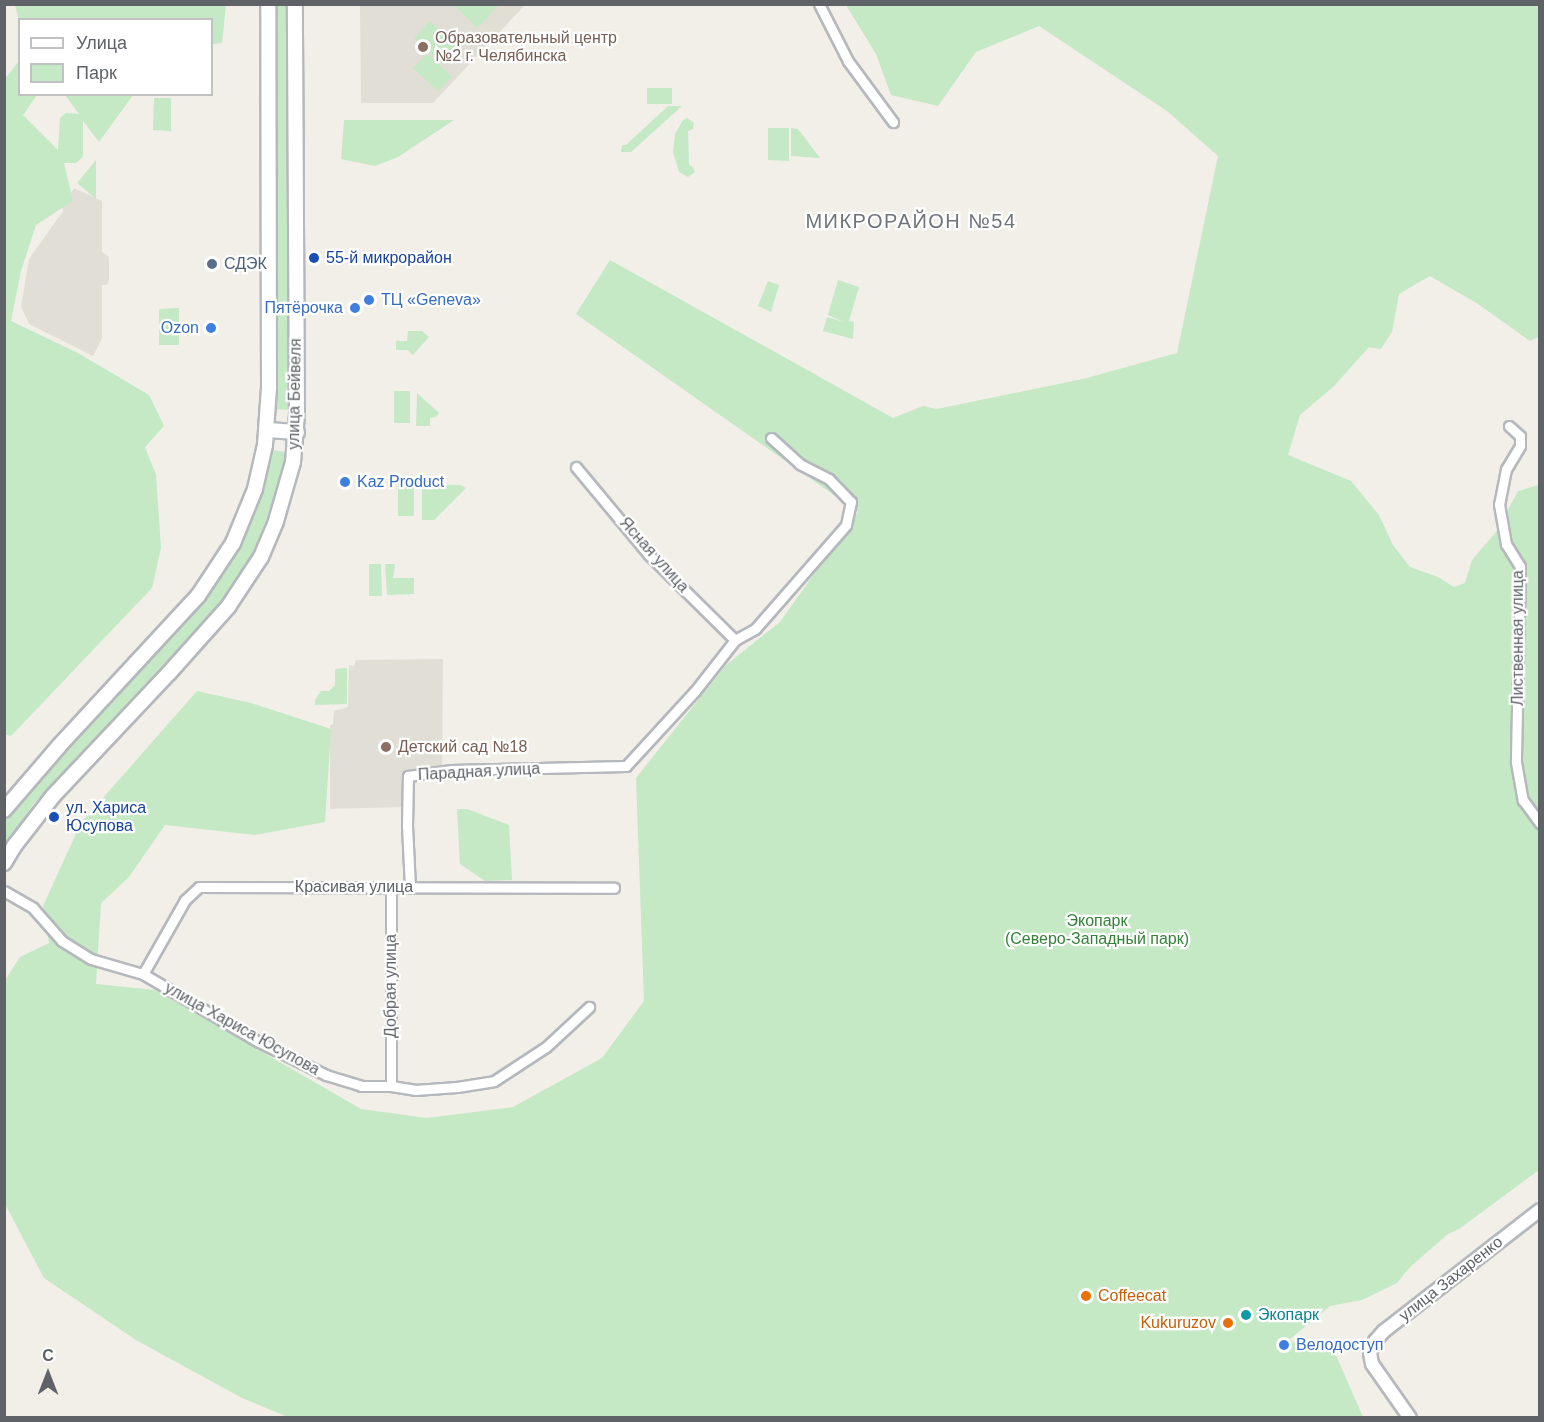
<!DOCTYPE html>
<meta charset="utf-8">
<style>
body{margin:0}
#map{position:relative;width:1544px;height:1422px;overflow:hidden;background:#f1efe8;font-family:Helvetica,sans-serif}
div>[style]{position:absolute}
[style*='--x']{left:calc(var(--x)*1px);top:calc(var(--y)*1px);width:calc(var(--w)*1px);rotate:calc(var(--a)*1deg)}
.education>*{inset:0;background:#e1ded6}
.green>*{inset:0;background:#c5e8c5}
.roads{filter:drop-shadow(2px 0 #b5b8bc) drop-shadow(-2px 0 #b5b8bc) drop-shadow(0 2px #b5b8bc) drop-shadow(0 -2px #b5b8bc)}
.minor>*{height:9px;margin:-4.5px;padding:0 4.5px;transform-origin:4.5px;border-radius:4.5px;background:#fff}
.tertiary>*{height:12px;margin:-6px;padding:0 6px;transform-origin:6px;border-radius:6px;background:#fff}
.secondary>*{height:14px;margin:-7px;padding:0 7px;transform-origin:7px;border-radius:7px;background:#fff}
.dots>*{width:16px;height:16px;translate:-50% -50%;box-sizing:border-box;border:3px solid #fff;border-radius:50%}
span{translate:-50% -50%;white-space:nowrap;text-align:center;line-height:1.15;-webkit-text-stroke:4.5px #fff;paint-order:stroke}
.education-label{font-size:16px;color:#785e54}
.left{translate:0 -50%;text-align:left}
.transit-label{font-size:16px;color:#164399}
.service-label{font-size:16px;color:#4e5e75}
.shop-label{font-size:16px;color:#366cbe}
.right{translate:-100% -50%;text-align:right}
.street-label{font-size:16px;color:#5f6368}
.park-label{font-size:16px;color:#348238}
.food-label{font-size:16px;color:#c56008}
.culture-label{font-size:16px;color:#0d838f}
.quarter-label{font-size:20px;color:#70757a;letter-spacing:1.5px}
.frame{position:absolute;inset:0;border:6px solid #5f6368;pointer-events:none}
.legend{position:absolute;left:18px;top:18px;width:195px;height:78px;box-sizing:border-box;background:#fff;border:2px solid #bfc1c3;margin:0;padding:8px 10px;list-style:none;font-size:18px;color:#5f6368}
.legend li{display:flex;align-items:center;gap:12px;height:30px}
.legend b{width:30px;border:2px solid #bfc1c3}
.north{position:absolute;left:18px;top:1344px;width:60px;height:60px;-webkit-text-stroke:4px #fff;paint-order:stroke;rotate:0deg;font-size:16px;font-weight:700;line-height:24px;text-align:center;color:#5f6368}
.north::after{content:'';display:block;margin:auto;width:21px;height:27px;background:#5f6368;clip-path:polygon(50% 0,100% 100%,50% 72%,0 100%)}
</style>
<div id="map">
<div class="education">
<div style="clip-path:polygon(360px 5px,525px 5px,433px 103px,361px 103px)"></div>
<div style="clip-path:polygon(74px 188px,102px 201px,102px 252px,109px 257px,109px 280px,107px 285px,102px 285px,102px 338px,93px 356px,29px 324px,21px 307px,29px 259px,63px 211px,63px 207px)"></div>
<div style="clip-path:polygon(443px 659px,442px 769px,404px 770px,403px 807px,330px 809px,330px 725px,333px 724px,334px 711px,348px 707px,349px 665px,354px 666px,356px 660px)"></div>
</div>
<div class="green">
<div style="clip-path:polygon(453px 4px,499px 4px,499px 5px,477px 28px)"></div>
<div style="clip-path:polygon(15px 5px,15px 4px,226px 5px,222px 43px,212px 44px,212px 20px,19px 21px)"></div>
<div style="clip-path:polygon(275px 5px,288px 5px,290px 410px,276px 409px)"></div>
<div style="clip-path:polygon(846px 5px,1539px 5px,1539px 337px,1530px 341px,1478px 304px,1430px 276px,1399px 294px,1392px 332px,1381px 349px,1369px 347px,1333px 387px,1300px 415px,1288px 455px,1351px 481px,1379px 515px,1393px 545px,1410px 567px,1438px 577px,1454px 587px,1465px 583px,1472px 560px,1496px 532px,1518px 491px,1539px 485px,1539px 1170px,1459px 1229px,1448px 1234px,1409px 1268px,1397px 1283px,1362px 1300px,1330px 1306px,1290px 1339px,1301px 1349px,1335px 1353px,1363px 1417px,288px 1417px,242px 1398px,136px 1340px,44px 1278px,5px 1204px,4px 982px,20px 957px,49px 943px,43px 906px,81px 823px,197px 691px,251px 703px,331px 729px,325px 822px,255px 835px,165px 825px,129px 877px,101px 903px,96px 984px,155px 990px,361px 1109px,427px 1118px,513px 1107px,602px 1058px,644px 1001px,636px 778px,726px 665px,780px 622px,858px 512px,576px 314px,610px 260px,893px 418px,923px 406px,937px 409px,1083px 379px,1177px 353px,1218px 156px,1167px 111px,1039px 26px,976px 52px,938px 106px,891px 95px,876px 54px)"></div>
<div style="clip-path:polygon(430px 21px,460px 48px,444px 65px,414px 38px)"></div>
<div style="clip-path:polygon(427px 53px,452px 77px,438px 91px,413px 68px)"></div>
<div style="clip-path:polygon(19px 61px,20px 94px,37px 95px,23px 115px,58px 150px,60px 118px,66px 113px,79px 114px,65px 95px,133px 95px,99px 142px,83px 121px,83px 157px,76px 163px,64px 163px,73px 201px,36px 225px,21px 271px,11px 321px,78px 353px,149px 395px,164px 426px,145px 447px,156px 475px,161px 548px,152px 588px,11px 736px,4px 734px,4px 80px)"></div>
<div style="clip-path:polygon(647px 88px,672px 88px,672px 104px,647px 104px)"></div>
<div style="clip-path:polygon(154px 98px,171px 98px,171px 131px,153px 130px)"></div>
<div style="clip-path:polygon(668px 106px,682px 106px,631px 152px,621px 152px,622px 145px,626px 145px)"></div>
<div style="clip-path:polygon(687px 118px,694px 123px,693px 129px,688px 131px,689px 165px,693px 167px,695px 172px,688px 177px,679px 172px,673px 152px,675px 134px,683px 120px)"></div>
<div style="clip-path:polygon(344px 120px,454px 120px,398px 157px,375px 166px,341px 159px)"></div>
<div style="clip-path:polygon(768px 128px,789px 128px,789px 161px,768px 160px)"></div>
<div style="clip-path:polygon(791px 128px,798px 129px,820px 158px,791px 156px)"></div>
<div style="clip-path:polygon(96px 160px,96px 199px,77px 183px)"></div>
<div style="clip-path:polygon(838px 280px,859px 287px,849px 321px,854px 322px,853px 339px,823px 331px,827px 317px,844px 322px,828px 315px)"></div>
<div style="clip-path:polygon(768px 281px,779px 285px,771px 312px,758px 306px)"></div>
<div style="clip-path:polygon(179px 308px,179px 345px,159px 345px,159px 309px)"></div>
<div style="clip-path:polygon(408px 331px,422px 331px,429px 337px,413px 355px,408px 350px,396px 350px,396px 341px,407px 341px)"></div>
<div style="clip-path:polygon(394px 391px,410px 391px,410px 423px,394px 423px)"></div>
<div style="clip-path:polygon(417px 393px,439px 413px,436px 417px,430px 418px,430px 426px,416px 426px)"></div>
<div style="clip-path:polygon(271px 450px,286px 452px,277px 489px,254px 552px,237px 580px,218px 606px,34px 803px,5px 846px,5px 822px,16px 806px,52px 763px,183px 625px,219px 580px,235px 555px,258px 504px)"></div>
<div style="clip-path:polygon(398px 483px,414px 483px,414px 516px,398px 516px)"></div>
<div style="clip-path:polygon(422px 484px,460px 485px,466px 488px,434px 520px,422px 520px)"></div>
<div style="clip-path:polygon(369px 564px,381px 564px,382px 596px,369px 596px)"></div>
<div style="clip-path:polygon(385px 564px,395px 564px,393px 578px,414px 578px,414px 594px,387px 595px)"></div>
<div style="clip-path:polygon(347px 668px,347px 704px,315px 705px,315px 700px,321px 691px,329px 691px,335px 685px,335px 669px)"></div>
<div style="clip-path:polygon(457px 809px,467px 809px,509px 825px,512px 880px,485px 881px,460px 864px)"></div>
</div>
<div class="roads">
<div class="minor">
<div style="--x:819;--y:4;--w:64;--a:63"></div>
<div style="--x:848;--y:61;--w:76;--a:53.6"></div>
<div style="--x:1509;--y:426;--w:15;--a:42"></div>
<div style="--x:1520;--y:436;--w:10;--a:90"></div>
<div style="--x:1520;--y:446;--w:27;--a:121"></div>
<div style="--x:1506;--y:469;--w:36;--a:101"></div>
<div style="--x:1499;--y:504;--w:41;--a:80.1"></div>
<div style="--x:1506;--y:544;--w:26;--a:58"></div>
<div style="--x:1520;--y:566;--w:196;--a:91.2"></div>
<div style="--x:1516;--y:762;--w:39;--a:80"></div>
<div style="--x:1523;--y:800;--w:29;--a:54"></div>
<div style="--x:576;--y:467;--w:114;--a:50.3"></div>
<div style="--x:649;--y:555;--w:121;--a:44.7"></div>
<div style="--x:391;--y:887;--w:199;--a:90"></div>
<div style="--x:410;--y:887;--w:61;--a:-92.8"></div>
<div style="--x:407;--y:826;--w:50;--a:-88.9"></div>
<div style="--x:408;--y:776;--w:44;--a:-7.8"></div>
<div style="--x:452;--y:770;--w:174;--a:-1.3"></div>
<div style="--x:626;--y:766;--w:102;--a:-47.4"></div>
<div style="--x:695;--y:691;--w:65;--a:-51.9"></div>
<div style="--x:735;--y:640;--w:23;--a:-29"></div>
<div style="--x:755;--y:629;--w:138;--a:-48.8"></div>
<div style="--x:846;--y:525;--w:24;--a:-78"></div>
<div style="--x:851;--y:502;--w:32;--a:-134"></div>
<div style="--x:829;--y:479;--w:33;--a:-153"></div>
<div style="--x:800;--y:464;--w:39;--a:-138"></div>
<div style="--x:4;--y:891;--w:34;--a:30"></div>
<div style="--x:33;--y:908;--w:44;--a:48.7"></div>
<div style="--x:62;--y:941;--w:34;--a:32"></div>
<div style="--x:91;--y:959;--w:54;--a:16.1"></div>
<div style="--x:143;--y:974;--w:134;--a:30.4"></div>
<div style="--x:259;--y:1042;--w:75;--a:26.2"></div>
<div style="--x:326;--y:1075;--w:37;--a:17"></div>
<div style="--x:361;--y:1086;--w:30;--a:0"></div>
<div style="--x:391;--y:1086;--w:24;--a:9"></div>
<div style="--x:415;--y:1090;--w:42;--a:-4.1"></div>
<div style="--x:457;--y:1087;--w:37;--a:-9"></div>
<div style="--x:494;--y:1081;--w:62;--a:-33.2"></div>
<div style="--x:546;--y:1047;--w:59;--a:-42.9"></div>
<div style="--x:143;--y:974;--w:85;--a:-60.4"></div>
<div style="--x:185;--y:900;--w:19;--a:-43"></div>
<div style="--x:199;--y:887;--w:415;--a:0.1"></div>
</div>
<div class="tertiary">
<div style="--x:1410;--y:1418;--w:66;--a:-125.1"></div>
<div style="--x:1372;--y:1364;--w:11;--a:-100"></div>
<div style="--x:1370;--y:1353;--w:13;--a:-67"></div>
<div style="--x:1375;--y:1341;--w:13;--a:-48"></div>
<div style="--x:1384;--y:1331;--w:197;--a:-37.8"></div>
</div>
<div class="secondary">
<div style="--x:267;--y:430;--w:30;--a:4"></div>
<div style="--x:4;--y:810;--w:84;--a:-49.3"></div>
<div style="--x:59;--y:746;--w:205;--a:-47.2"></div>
<div style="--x:198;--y:596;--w:64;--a:-56.6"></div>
<div style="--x:233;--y:543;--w:58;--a:-67.8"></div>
<div style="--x:255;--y:489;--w:45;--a:-77.2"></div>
<div style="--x:265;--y:445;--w:57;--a:-86"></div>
<div style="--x:269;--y:388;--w:384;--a:-90.1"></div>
<div style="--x:4;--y:863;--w:21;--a:-59"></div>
<div style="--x:15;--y:845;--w:62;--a:-52.2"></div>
<div style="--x:53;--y:796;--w:169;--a:-46.7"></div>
<div style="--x:169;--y:673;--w:89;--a:-48.2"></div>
<div style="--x:228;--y:607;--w:60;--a:-56.6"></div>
<div style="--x:261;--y:557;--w:39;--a:-67"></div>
<div style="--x:276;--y:521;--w:61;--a:-73.9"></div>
<div style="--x:293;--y:462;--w:48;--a:-85.2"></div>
<div style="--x:297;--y:414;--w:410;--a:-90.3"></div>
</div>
</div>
<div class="dots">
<div style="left:423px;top:47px;background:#8d6e63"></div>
<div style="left:314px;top:258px;background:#1a4fb4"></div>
<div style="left:212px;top:264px;background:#5c6f8a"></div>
<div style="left:369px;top:300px;background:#3f7fe0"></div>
<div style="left:355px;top:308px;background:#3f7fe0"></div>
<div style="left:211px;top:328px;background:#3f7fe0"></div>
<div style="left:345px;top:482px;background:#3f7fe0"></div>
<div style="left:386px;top:747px;background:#8d6e63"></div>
<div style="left:54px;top:817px;background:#1a4fb4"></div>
<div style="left:1086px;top:1296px;background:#e8710a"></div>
<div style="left:1246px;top:1315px;background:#0f9aa8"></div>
<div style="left:1228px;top:1323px;background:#e8710a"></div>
<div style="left:1284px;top:1345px;background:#3f7fe0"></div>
</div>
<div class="education-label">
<span class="left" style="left:435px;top:47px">Образовательный центр<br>№2 г. Челябинска</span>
<span class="left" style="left:398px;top:747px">Детский сaд №18</span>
</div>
<div class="transit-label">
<span class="left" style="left:326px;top:258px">55-й микрорайон</span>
<span class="left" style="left:66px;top:817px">ул. Хариса<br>Юсупова</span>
</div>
<div class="service-label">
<span class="left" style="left:224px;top:264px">СДЭК</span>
</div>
<div class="shop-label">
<span class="left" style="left:381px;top:300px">ТЦ «Geneva»</span>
<span class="right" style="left:343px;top:308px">Пятёрочка</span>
<span class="right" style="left:199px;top:328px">Ozon</span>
<span class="left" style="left:357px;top:482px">Kaz Product</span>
<span class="left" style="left:1296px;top:1345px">Велодоступ</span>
</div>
<div class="street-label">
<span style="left:295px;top:394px;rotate:-89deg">улица Бейвеля</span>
<span style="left:654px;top:555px;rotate:48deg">Ясная улица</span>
<span style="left:1518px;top:638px;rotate:-90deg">Лиственная улица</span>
<span style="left:479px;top:772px;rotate:-3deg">Парадная улица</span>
<span style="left:354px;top:887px">Красивая улица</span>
<span style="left:391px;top:986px;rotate:-90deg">Добрая улица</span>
<span style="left:242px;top:1029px;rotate:29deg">улица Хариса Юсупова</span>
<span style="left:1451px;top:1279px;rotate:-38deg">улица Захаренко</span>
</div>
<div class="park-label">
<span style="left:1097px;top:930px">Экопарк<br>(Северо-Западный парк)</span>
</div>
<div class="food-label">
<span class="left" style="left:1098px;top:1296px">Coffeecat</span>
<span class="right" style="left:1216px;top:1323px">Kukuruzov</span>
</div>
<div class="culture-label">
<span class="left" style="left:1258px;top:1315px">Экопарк</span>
</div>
<div class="quarter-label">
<span style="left:911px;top:221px">МИКРОРАЙОН №54</span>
</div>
<div class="frame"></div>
<ul class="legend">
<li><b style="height:8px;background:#fff"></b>Улица</li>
<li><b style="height:16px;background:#c5e8c5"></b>Парк</li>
</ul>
<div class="north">С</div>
</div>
